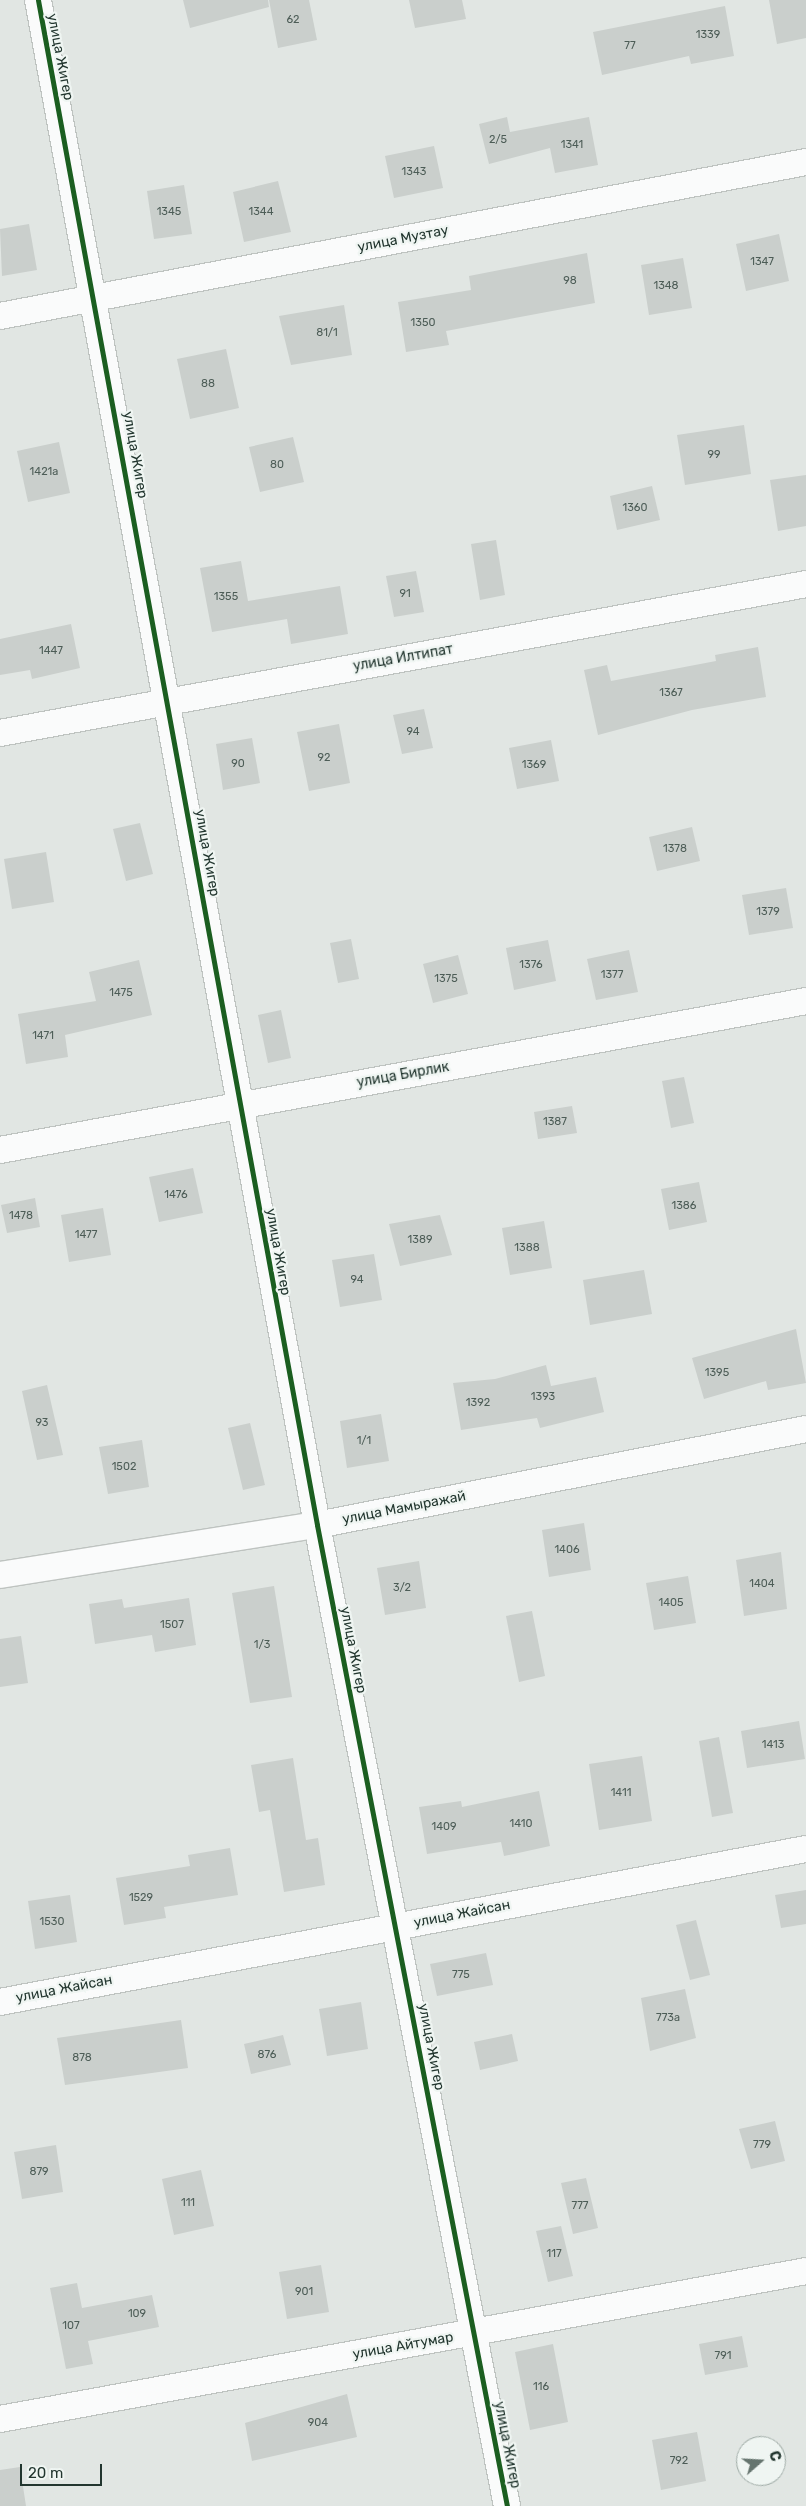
<!DOCTYPE html>
<meta charset="utf-8">
<style>
body{margin:0}
#map{position:relative;width:806px;height:2506px;overflow:hidden;background:#e1e6e3;font-family:Rubik,sans-serif}
div>[style]{position:absolute}
[style*='--x']{left:calc(var(--x)*1px);top:calc(var(--y)*1px);width:calc(var(--w)*1px);rotate:calc(var(--a)*1deg)}
.building>*{inset:0;background:#cacfcc}
.roads{filter:drop-shadow(1px 0 #bec3c0) drop-shadow(-1px 0 #bec3c0) drop-shadow(0 1px #bec3c0) drop-shadow(0 -1px #bec3c0)}
.minor>*{height:26px;margin:-13px;padding:0 13px;transform-origin:13px;border-radius:13px;background:#fafbfb}
.cycleway>*{height:5px;margin:-2.5px;padding:0 2.5px;transform-origin:2.5px;border-radius:2.5px;background:#1b5e20}
span{translate:-50% -50%;white-space:nowrap;text-align:center;line-height:1.15;-webkit-text-stroke:4.5px #eff5f2;paint-order:stroke}
.number-label{font-size:11px;color:#4d5d57}
.number-label span{-webkit-text-stroke-width:0}
.street-label{font-size:14px;color:#22362f}
.north{position:absolute;left:736px;top:2436px;width:50px;height:50px;box-sizing:border-box;background:#eff5f2;border:1px solid #9da9a4;border-radius:50%;rotate:71deg;font-size:14px;font-weight:700;line-height:20px;text-align:center;color:#22362f}
.north::after{content:'';display:block;margin:auto;width:18px;height:22px;background:#65746e;clip-path:polygon(50% 0,100% 100%,50% 72%,0 100%)}
.scale{position:absolute;left:20px;top:2464px;width:82px;height:22px;box-sizing:border-box;border:2px solid #22362f;border-top:0;padding-left:6px;font-size:15px;line-height:18px;white-space:nowrap;color:#22362f;-webkit-text-stroke:4px #eff5f2;paint-order:stroke}
</style>
<div id="map">
<div class="building">
<div style="clip-path:polygon(183px 0,268px 0,269px 7px,190px 28px)"></div>
<div style="clip-path:polygon(269px 0,309px 0,317px 40px,278px 48px)"></div>
<div style="clip-path:polygon(409px 0,462px 0,466px 19px,415px 28px)"></div>
<div style="clip-path:polygon(769px 0,806px 0,806px 38px,777px 44px)"></div>
<div style="clip-path:polygon(725px 6px,734px 56px,691px 64px,689px 56px,602px 75px,593px 32px)"></div>
<div style="clip-path:polygon(507px 117px,510px 132px,589px 117px,598px 165px,555px 173px,550px 148px,489px 164px,479px 124px)"></div>
<div style="clip-path:polygon(434px 146px,443px 188px,394px 198px,385px 156px)"></div>
<div style="clip-path:polygon(278px 181px,291px 232px,244px 242px,233px 192px)"></div>
<div style="clip-path:polygon(184px 185px,192px 234px,154px 239px,147px 191px)"></div>
<div style="clip-path:polygon(29px 224px,37px 270px,2px 276px,0 229px)"></div>
<div style="clip-path:polygon(779px 234px,789px 281px,746px 291px,736px 244px)"></div>
<div style="clip-path:polygon(587px 253px,595px 303px,446px 331px,449px 345px,406px 352px,398px 302px,471px 290px,469px 276px)"></div>
<div style="clip-path:polygon(683px 258px,692px 308px,649px 315px,641px 265px)"></div>
<div style="clip-path:polygon(344px 305px,352px 355px,291px 365px,279px 316px)"></div>
<div style="clip-path:polygon(226px 349px,239px 408px,190px 419px,177px 359px)"></div>
<div style="clip-path:polygon(744px 425px,751px 474px,685px 485px,677px 435px)"></div>
<div style="clip-path:polygon(293px 437px,304px 482px,260px 492px,249px 447px)"></div>
<div style="clip-path:polygon(59px 442px,70px 493px,28px 502px,17px 451px)"></div>
<div style="clip-path:polygon(806px 475px,806px 526px,778px 531px,770px 480px)"></div>
<div style="clip-path:polygon(652px 486px,660px 520px,617px 530px,610px 496px)"></div>
<div style="clip-path:polygon(496px 540px,505px 595px,480px 600px,471px 544px)"></div>
<div style="clip-path:polygon(241px 561px,248px 601px,340px 586px,348px 634px,291px 644px,287px 619px,212px 632px,200px 568px)"></div>
<div style="clip-path:polygon(416px 571px,424px 612px,394px 617px,386px 576px)"></div>
<div style="clip-path:polygon(71px 624px,80px 668px,32px 679px,30px 670px,0 675px,0 639px)"></div>
<div style="clip-path:polygon(758px 647px,766px 697px,692px 710px,598px 735px,584px 670px,607px 665px,611px 681px,716px 661px,715px 655px)"></div>
<div style="clip-path:polygon(424px 709px,433px 748px,402px 754px,393px 715px)"></div>
<div style="clip-path:polygon(339px 724px,350px 783px,309px 791px,297px 732px)"></div>
<div style="clip-path:polygon(252px 738px,260px 783px,223px 790px,216px 744px)"></div>
<div style="clip-path:polygon(551px 740px,559px 781px,517px 789px,509px 748px)"></div>
<div style="clip-path:polygon(140px 823px,153px 874px,126px 881px,113px 829px)"></div>
<div style="clip-path:polygon(692px 827px,700px 861px,657px 871px,649px 837px)"></div>
<div style="clip-path:polygon(46px 852px,54px 902px,12px 909px,4px 859px)"></div>
<div style="clip-path:polygon(786px 888px,793px 928px,749px 935px,742px 895px)"></div>
<div style="clip-path:polygon(351px 939px,359px 979px,338px 983px,330px 943px)"></div>
<div style="clip-path:polygon(548px 940px,556px 981px,514px 990px,506px 948px)"></div>
<div style="clip-path:polygon(629px 950px,638px 992px,596px 1000px,587px 959px)"></div>
<div style="clip-path:polygon(458px 955px,468px 994px,433px 1003px,423px 964px)"></div>
<div style="clip-path:polygon(139px 960px,152px 1015px,65px 1035px,68px 1057px,26px 1064px,18px 1014px,96px 1001px,89px 972px)"></div>
<div style="clip-path:polygon(281px 1010px,291px 1058px,268px 1063px,258px 1015px)"></div>
<div style="clip-path:polygon(684px 1077px,694px 1123px,671px 1128px,662px 1081px)"></div>
<div style="clip-path:polygon(572px 1106px,577px 1133px,538px 1139px,534px 1112px)"></div>
<div style="clip-path:polygon(193px 1168px,203px 1213px,159px 1222px,149px 1177px)"></div>
<div style="clip-path:polygon(699px 1182px,707px 1222px,669px 1230px,661px 1189px)"></div>
<div style="clip-path:polygon(35px 1198px,40px 1227px,7px 1233px,1px 1205px)"></div>
<div style="clip-path:polygon(103px 1208px,111px 1255px,69px 1262px,61px 1215px)"></div>
<div style="clip-path:polygon(440px 1215px,452px 1255px,400px 1266px,389px 1224px)"></div>
<div style="clip-path:polygon(544px 1221px,552px 1268px,510px 1275px,502px 1228px)"></div>
<div style="clip-path:polygon(374px 1254px,382px 1300px,340px 1307px,332px 1260px)"></div>
<div style="clip-path:polygon(644px 1270px,652px 1314px,590px 1325px,583px 1280px)"></div>
<div style="clip-path:polygon(796px 1329px,806px 1383px,768px 1390px,766px 1381px,704px 1399px,692px 1358px)"></div>
<div style="clip-path:polygon(546px 1365px,551px 1386px,596px 1377px,604px 1412px,540px 1428px,537px 1418px,461px 1430px,453px 1383px,495px 1379px)"></div>
<div style="clip-path:polygon(47px 1385px,63px 1455px,37px 1460px,22px 1391px)"></div>
<div style="clip-path:polygon(381px 1414px,389px 1461px,347px 1468px,340px 1421px)"></div>
<div style="clip-path:polygon(250px 1423px,265px 1485px,243px 1490px,228px 1428px)"></div>
<div style="clip-path:polygon(142px 1440px,149px 1487px,108px 1494px,99px 1447px)"></div>
<div style="clip-path:polygon(584px 1523px,591px 1570px,549px 1577px,542px 1530px)"></div>
<div style="clip-path:polygon(781px 1552px,787px 1609px,744px 1616px,736px 1560px)"></div>
<div style="clip-path:polygon(419px 1561px,426px 1608px,385px 1615px,377px 1568px)"></div>
<div style="clip-path:polygon(688px 1576px,696px 1623px,654px 1630px,646px 1583px)"></div>
<div style="clip-path:polygon(274px 1586px,292px 1697px,250px 1703px,232px 1593px)"></div>
<div style="clip-path:polygon(189px 1598px,196px 1645px,155px 1652px,152px 1635px,95px 1644px,89px 1604px,122px 1599px,124px 1608px)"></div>
<div style="clip-path:polygon(532px 1611px,545px 1676px,519px 1682px,506px 1616px)"></div>
<div style="clip-path:polygon(21px 1636px,28px 1683px,0 1687px,0 1639px)"></div>
<div style="clip-path:polygon(799px 1721px,805px 1759px,747px 1768px,741px 1731px)"></div>
<div style="clip-path:polygon(719px 1737px,733px 1813px,712px 1817px,699px 1741px)"></div>
<div style="clip-path:polygon(642px 1756px,652px 1821px,599px 1830px,589px 1764px)"></div>
<div style="clip-path:polygon(293px 1758px,306px 1840px,318px 1838px,325px 1885px,284px 1892px,270px 1810px,259px 1812px,251px 1765px)"></div>
<div style="clip-path:polygon(539px 1791px,550px 1846px,504px 1856px,501px 1842px,427px 1854px,419px 1807px,461px 1801px,462px 1807px)"></div>
<div style="clip-path:polygon(230px 1848px,238px 1895px,164px 1907px,166px 1918px,124px 1925px,116px 1878px,190px 1866px,188px 1855px)"></div>
<div style="clip-path:polygon(806px 1890px,806px 1924px,781px 1928px,775px 1895px)"></div>
<div style="clip-path:polygon(70px 1895px,77px 1942px,35px 1949px,28px 1901px)"></div>
<div style="clip-path:polygon(696px 1920px,710px 1975px,690px 1980px,676px 1925px)"></div>
<div style="clip-path:polygon(486px 1953px,493px 1985px,437px 1996px,430px 1964px)"></div>
<div style="clip-path:polygon(685px 1989px,696px 2038px,650px 2051px,641px 1998px)"></div>
<div style="clip-path:polygon(361px 2002px,368px 2049px,327px 2056px,319px 2009px)"></div>
<div style="clip-path:polygon(181px 2020px,188px 2068px,65px 2085px,57px 2038px)"></div>
<div style="clip-path:polygon(512px 2034px,518px 2061px,480px 2070px,474px 2042px)"></div>
<div style="clip-path:polygon(283px 2035px,291px 2065px,251px 2074px,244px 2044px)"></div>
<div style="clip-path:polygon(775px 2121px,785px 2161px,751px 2169px,739px 2129px)"></div>
<div style="clip-path:polygon(56px 2145px,63px 2192px,22px 2199px,14px 2152px)"></div>
<div style="clip-path:polygon(201px 2170px,214px 2226px,174px 2235px,162px 2179px)"></div>
<div style="clip-path:polygon(586px 2178px,598px 2228px,573px 2234px,561px 2183px)"></div>
<div style="clip-path:polygon(561px 2226px,573px 2276px,548px 2282px,536px 2231px)"></div>
<div style="clip-path:polygon(321px 2265px,329px 2312px,287px 2319px,279px 2272px)"></div>
<div style="clip-path:polygon(77px 2283px,82px 2308px,152px 2295px,159px 2327px,88px 2341px,93px 2364px,66px 2369px,50px 2288px)"></div>
<div style="clip-path:polygon(742px 2336px,748px 2367px,705px 2375px,699px 2344px)"></div>
<div style="clip-path:polygon(553px 2344px,568px 2422px,530px 2430px,515px 2352px)"></div>
<div style="clip-path:polygon(347px 2394px,357px 2437px,252px 2461px,245px 2423px)"></div>
<div style="clip-path:polygon(697px 2432px,706px 2481px,661px 2490px,652px 2440px)"></div>
<div style="clip-path:polygon(20px 2467px,26px 2506px,0 2506px,0 2470px)"></div>
</div>
<div class="roads">
<div class="minor">
<div style="--x:38;--y:0;--w:1550;--a:79.63"></div>
<div style="--x:317;--y:1525;--w:999;--a:79.04"></div>
<div style="--x:0;--y:316;--w:821;--a:-10.82"></div>
<div style="--x:0;--y:733;--w:820;--a:-10.47"></div>
<div style="--x:0;--y:1150;--w:820;--a:-10.47"></div>
<div style="--x:0;--y:1575;--w:321;--a:-9"></div>
<div style="--x:317;--y:1525;--w:498;--a:-11.1"></div>
<div style="--x:0;--y:2002;--w:820;--a:-10.75"></div>
<div style="--x:0;--y:2419;--w:819;--a:-10.4"></div>
</div>
</div>
<div class="cycleway">
<div style="--x:38;--y:0;--w:1550;--a:79.63"></div>
<div style="--x:317;--y:1525;--w:999;--a:79.04"></div>
</div>
<div class="number-label">
<span style="left:293px;top:20px">62</span>
<span style="left:708px;top:35px">1339</span>
<span style="left:630px;top:46px">77</span>
<span style="left:498px;top:140px">2/5</span>
<span style="left:572px;top:145px">1341</span>
<span style="left:414px;top:172px">1343</span>
<span style="left:169px;top:212px">1345</span>
<span style="left:261px;top:212px">1344</span>
<span style="left:762px;top:262px">1347</span>
<span style="left:570px;top:281px">98</span>
<span style="left:666px;top:286px">1348</span>
<span style="left:423px;top:323px">1350</span>
<span style="left:327px;top:333px">81/1</span>
<span style="left:208px;top:384px">88</span>
<span style="left:714px;top:455px">99</span>
<span style="left:277px;top:465px">80</span>
<span style="left:44px;top:472px">1421а</span>
<span style="left:635px;top:508px">1360</span>
<span style="left:405px;top:594px">91</span>
<span style="left:226px;top:597px">1355</span>
<span style="left:51px;top:651px">1447</span>
<span style="left:671px;top:693px">1367</span>
<span style="left:413px;top:732px">94</span>
<span style="left:324px;top:758px">92</span>
<span style="left:238px;top:764px">90</span>
<span style="left:534px;top:765px">1369</span>
<span style="left:675px;top:849px">1378</span>
<span style="left:768px;top:912px">1379</span>
<span style="left:531px;top:965px">1376</span>
<span style="left:612px;top:975px">1377</span>
<span style="left:446px;top:979px">1375</span>
<span style="left:121px;top:993px">1475</span>
<span style="left:43px;top:1036px">1471</span>
<span style="left:555px;top:1122px">1387</span>
<span style="left:176px;top:1195px">1476</span>
<span style="left:684px;top:1206px">1386</span>
<span style="left:21px;top:1216px">1478</span>
<span style="left:86px;top:1235px">1477</span>
<span style="left:420px;top:1240px">1389</span>
<span style="left:527px;top:1248px">1388</span>
<span style="left:357px;top:1280px">94</span>
<span style="left:717px;top:1373px">1395</span>
<span style="left:543px;top:1397px">1393</span>
<span style="left:478px;top:1403px">1392</span>
<span style="left:42px;top:1423px">93</span>
<span style="left:364px;top:1441px">1/1</span>
<span style="left:124px;top:1467px">1502</span>
<span style="left:567px;top:1550px">1406</span>
<span style="left:762px;top:1584px">1404</span>
<span style="left:402px;top:1588px">3/2</span>
<span style="left:671px;top:1603px">1405</span>
<span style="left:172px;top:1625px">1507</span>
<span style="left:262px;top:1645px">1/3</span>
<span style="left:773px;top:1745px">1413</span>
<span style="left:621px;top:1793px">1411</span>
<span style="left:521px;top:1824px">1410</span>
<span style="left:444px;top:1827px">1409</span>
<span style="left:141px;top:1898px">1529</span>
<span style="left:52px;top:1922px">1530</span>
<span style="left:461px;top:1975px">775</span>
<span style="left:668px;top:2018px">773а</span>
<span style="left:267px;top:2055px">876</span>
<span style="left:82px;top:2058px">878</span>
<span style="left:762px;top:2145px">779</span>
<span style="left:39px;top:2172px">879</span>
<span style="left:188px;top:2203px">111</span>
<span style="left:580px;top:2206px">777</span>
<span style="left:554px;top:2254px">117</span>
<span style="left:304px;top:2292px">901</span>
<span style="left:137px;top:2314px">109</span>
<span style="left:71px;top:2326px">107</span>
<span style="left:723px;top:2356px">791</span>
<span style="left:541px;top:2387px">116</span>
<span style="left:318px;top:2423px">904</span>
<span style="left:679px;top:2461px">792</span>
</div>
<div class="street-label">
<span style="left:60px;top:57px;rotate:79deg">улица Жигер</span>
<span style="left:403px;top:239px;rotate:-11deg">улица Музтау</span>
<span style="left:135px;top:455px;rotate:80deg">улица Жигер</span>
<span style="left:403px;top:658px;rotate:-10deg">улица Илтипат</span>
<span style="left:207px;top:853px;rotate:80deg">улица Жигер</span>
<span style="left:403px;top:1075px;rotate:-10deg">улица Бирлик</span>
<span style="left:278px;top:1252px;rotate:80deg">улица Жигер</span>
<span style="left:404px;top:1508px;rotate:-11deg">улица Мамыражай</span>
<span style="left:353px;top:1650px;rotate:79deg">улица Жигер</span>
<span style="left:462px;top:1914px;rotate:-11deg">улица Жайсан</span>
<span style="left:64px;top:1989px;rotate:-11deg">улица Жайсан</span>
<span style="left:431px;top:2047px;rotate:79deg">улица Жигер</span>
<span style="left:403px;top:2346px;rotate:-10deg">улица Айтумар</span>
<span style="left:507px;top:2445px;rotate:79deg">улица Жигер</span>
</div>
<div class="north">С</div>
<div class="scale">20 m</div>
</div>
